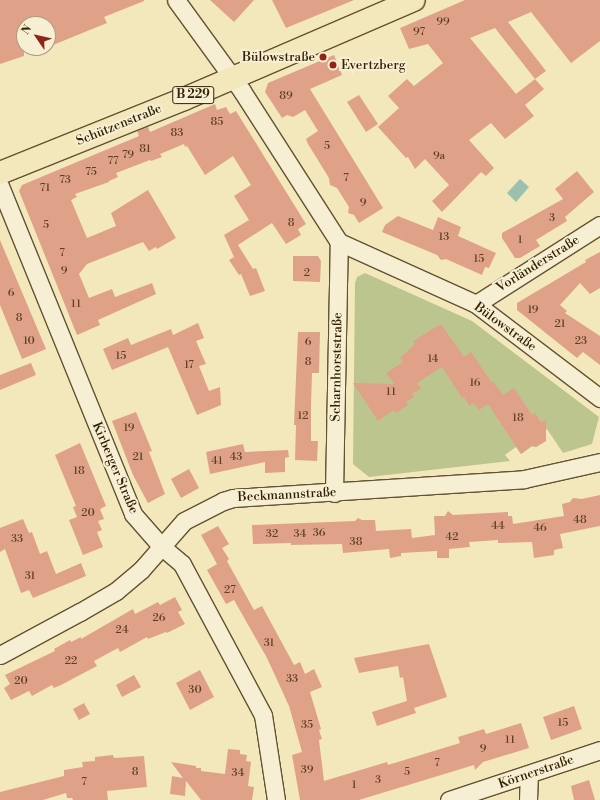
<!DOCTYPE html>
<meta charset="utf-8">
<style>
body{margin:0}
#map{position:relative;width:600px;height:800px;overflow:hidden;background:#f3e7bc;font-family:"Libre Bodoni",serif}
div>[style]{position:absolute}
[style*='--x']{left:calc(var(--x)*1px);top:calc(var(--y)*1px);width:calc(var(--w)*1px);rotate:calc(var(--a)*1deg)}
.green>*{inset:0;background:#bdc58f}
.water>*{inset:0;background:#9bc0ae}
.building>*{inset:0;background:#dfa289}
.roads{filter:drop-shadow(1px 0 #635231) drop-shadow(-1px 0 #635231) drop-shadow(0 1px #635231) drop-shadow(0 -1px #635231)}
.street>*{height:17px;margin:-8.5px;padding:0 8.5px;transform-origin:8.5px;border-radius:8.5px;background:#f7efd3}
.primary>*{height:22px;margin:-11px;padding:0 11px;transform-origin:11px;border-radius:11px;background:#f3e7bc}
.dots>*{width:11px;height:11px;translate:-50% -50%;box-sizing:border-box;border:2px solid #f7efd3;border-radius:50%}
span{translate:-50% -50%;white-space:nowrap;text-align:center;line-height:1.15;-webkit-text-stroke:4px #f7efd3;paint-order:stroke}
.number-label{font-size:11px;color:#5e4124}
.number-label span{-webkit-text-stroke-width:0}
.shield-label span{padding:1px 3px;background:#f7efd3;border:1px solid;border-radius:3px;-webkit-text-stroke-width:0}
.shield-label{font-size:12px;color:#332103;font-weight:700}
.poi-label{font-size:13px;color:#332103}
.right{translate:-100% -50%;text-align:right}
.left{translate:0 -50%;text-align:left}
.street-label{font-size:13px;color:#332103}
.north{position:absolute;left:16px;top:16px;width:40px;height:40px;box-sizing:border-box;background:#f7efd3;border:1px solid #a99d80;border-radius:50%;rotate:304deg;font-size:11px;font-weight:700;line-height:16px;text-align:center;color:#332103}
.north::after{content:'';display:block;margin:auto;width:14px;height:18px;background:#8f2418;clip-path:polygon(50% 0,100% 100%,50% 72%,0 100%)}
</style>
<div id="map">
<div class="green">
<div style="clip-path:polygon(365px 273px,472px 321px,599px 417px,592px 444px,563px 453px,547px 429px,543px 432px,546px 441px,536px 447px,532px 446px,521px 454px,516px 447px,505px 455px,510px 461px,369px 477px,353px 464px,355px 283px,357px 277px)"></div>
</div>
<div class="water">
<div style="clip-path:polygon(520px 179px,529px 187px,516px 202px,507px 193px)"></div>
</div>
<div class="building">
<div style="clip-path:polygon(0 0,144px 0,144px 1px,104px 17px,107px 23px,48px 47px,48px 24px,24px 24px,24px 56px,0 64px)"></div>
<div style="clip-path:polygon(210px 0,254px 0,234px 22px)"></div>
<div style="clip-path:polygon(272px 0,354px 0,286px 28px)"></div>
<div style="clip-path:polygon(evenodd,465px 0,600px 0,600px 41px,571px 63px,531px 12px,508px 22px,546px 71px,535px 79px,544px 89px,525px 105px,534px 116px,505px 139px,491px 123px,469px 140px,494px 168px,486px 176px,481px 172px,442px 212px,432px 201px,449px 185px,425px 159px,415px 169px,408px 157px,406px 158px,378px 127px,399px 108px,388px 96px,407px 79px,414px 86px,443px 63px,428px 44px,409px 49px,400px 28px,465px 0,495px 28px,535px 79px,516px 94px,470px 38px,495px 28px)"></div>
<div style="clip-path:polygon(334px 55px,342px 75px,310px 89px,383px 208px,359px 223px,354px 215px,348px 213px,349px 207px,337px 188px,330px 185px,329px 178px,308px 144px,306px 139px,318px 131px,305px 110px,293px 117px,287px 115px,282px 118px,265px 92px,268px 83px)"></div>
<div style="clip-path:polygon(359px 95px,378px 124px,366px 132px,347px 102px)"></div>
<div style="clip-path:polygon(215px 104px,217px 110px,226px 107px,230px 114px,236px 111px,306px 224px,298px 229px,301px 235px,286px 244px,272px 223px,238px 245px,253px 269px,256px 268px,265px 291px,250px 296px,241px 274px,239px 275px,229px 260px,234px 257px,224px 235px,249px 220px,234px 196px,251px 185px,233px 156px,205px 175px,187px 146px,185px 147px,184px 144px,160px 154px,162px 157px,151px 161px,150px 160px,116px 173px,118px 177px,109px 181px,109px 182px,75px 194px,77px 197px,71px 200px,87px 238px,116px 226px,111px 213px,148px 190px,176px 238px,157px 249px,156px 247px,149px 251px,143px 242px,87px 264px,79px 274px,89px 298px,112px 289px,115px 297px,152px 283px,156px 294px,98px 320px,100px 325px,77px 335px,19px 191px,22px 185px,139px 136px,137px 131px,148px 127px,150px 132px)"></div>
<div style="clip-path:polygon(577px 171px,594px 192px,565px 217px,567px 221px,536px 240px,540px 246px,520px 258px,515px 258px,502px 238px,502px 233px,563px 199px,555px 189px)"></div>
<div style="clip-path:polygon(398px 216px,433px 230px,438px 217px,461px 227px,458px 236px,496px 253px,489px 268px,485px 267px,482px 275px,446px 259px,441px 260px,437px 255px,382px 232px,385px 225px)"></div>
<div style="clip-path:polygon(0 240px,46px 349px,22px 359px,0 305px)"></div>
<div style="clip-path:polygon(600px 252px,600px 288px,590px 294px,580px 283px,560px 305px,567px 311px,565px 313px,600px 336px,600px 365px,583px 352px,577px 358px,517px 310px,517px 303px,586px 262px,585px 260px)"></div>
<div style="clip-path:polygon(293px 256px,318px 256px,321px 261px,320px 282px,293px 281px)"></div>
<div style="clip-path:polygon(198px 323px,204px 338px,196px 341px,206px 364px,199px 366px,209px 391px,220px 387px,221px 405px,197px 415px,168px 347px,112px 370px,103px 349px,128px 338px,131px 345px,171px 329px,173px 335px)"></div>
<div style="clip-path:polygon(441px 324px,464px 357px,471px 352px,492px 383px,493px 381px,497px 388px,498px 387px,503px 395px,514px 388px,532px 415px,535px 413px,541px 422px,546px 420px,546px 441px,536px 447px,532px 446px,521px 454px,488px 404px,479px 410px,474px 403px,469px 406px,464px 397px,462px 398px,442px 367px,417px 383px,421px 389px,412px 394px,414px 397px,406px 402px,408px 405px,396px 413px,394px 410px,378px 421px,353px 383px,394px 384px,386px 373px,403px 362px,400px 358px,415px 344px,413px 341px)"></div>
<div style="clip-path:polygon(298px 332px,320px 332px,319px 373px,312px 373px,311px 406px,311px 441px,318px 441px,317px 461px,295px 460px,296px 425px,294px 425px)"></div>
<div style="clip-path:polygon(31px 363px,36px 375px,0 390px,0 375px)"></div>
<div style="clip-path:polygon(136px 412px,152px 451px,149px 452px,165px 494px,148px 503px,133px 475px,112px 421px)"></div>
<div style="clip-path:polygon(80px 443px,106px 506px,100px 509px,104px 519px,98px 521px,102px 530px,97px 532px,103px 547px,83px 555px,69px 520px,77px 517px,73px 507px,76px 506px,55px 455px)"></div>
<div style="clip-path:polygon(243px 444px,245px 452px,288px 450px,289px 457px,285px 458px,285px 472px,265px 473px,265px 462px,210px 474px,206px 452px)"></div>
<div style="clip-path:polygon(189px 469px,199px 488px,181px 498px,171px 479px)"></div>
<div style="clip-path:polygon(600px 495px,600px 526px,560px 534px,563px 548px,554px 550px,554px 555px,534px 558px,532px 542px,498px 543px,498px 540px,469px 542px,470px 547px,449px 549px,449px 558px,437px 558px,437px 551px,401px 553px,401px 556px,390px 558px,389px 549px,343px 553px,342px 544px,291px 545px,291px 543px,253px 544px,252px 525px,355px 521px,358px 518px,362px 520px,375px 520px,376px 531px,411px 529px,412px 538px,435px 535px,434px 516px,445px 516px,448px 511px,453px 515px,508px 512px,508px 516px,512px 516px,513px 524px,564px 516px,562px 504px,570px 502px,573px 498px,582px 499px)"></div>
<div style="clip-path:polygon(23px 519px,29px 533px,32px 532px,40px 554px,47px 551px,56px 574px,81px 563px,86px 576px,33px 598px,29px 590px,21px 593px,5px 549px,0 552px,0 528px)"></div>
<div style="clip-path:polygon(218px 526px,229px 544px,222px 548px,229px 559px,227px 561px,254px 610px,262px 606px,294px 665px,300px 662px,305px 674px,314px 669px,322px 687px,310px 692px,321px 729px,319px 730px,322px 739px,319px 740px,324px 781px,387px 762px,388px 765px,460px 743px,458px 737px,484px 729px,486px 734px,521px 723px,529px 748px,483px 762px,475px 770px,474px 765px,359px 800px,300px 800px,292px 755px,302px 752px,289px 706px,267px 658px,234px 600px,226px 604px,207px 570px,217px 564px,201px 535px)"></div>
<div style="clip-path:polygon(175px 597px,182px 610px,178px 612px,185px 624px,167px 633px,166px 632px,148px 639px,147px 637px,120px 652px,118px 648px,94px 661px,97px 666px,61px 685px,54px 688px,52px 685px,32px 696px,29px 691px,11px 700px,4px 688px,10px 684px,5px 675px,55px 651px,54px 649px,70px 640px,71px 642px,81px 637px,81px 639px,133px 609px,135px 614px,158px 602px,160px 605px)"></div>
<div style="clip-path:polygon(429px 644px,447px 697px,414px 708px,416px 713px,377px 726px,372px 712px,407px 701px,403px 677px,400px 678px,398px 666px,359px 673px,354px 658px)"></div>
<div style="clip-path:polygon(200px 670px,214px 697px,190px 710px,176px 683px)"></div>
<div style="clip-path:polygon(134px 675px,141px 687px,122px 697px,116px 685px)"></div>
<div style="clip-path:polygon(84px 703px,90px 714px,79px 720px,73px 709px)"></div>
<div style="clip-path:polygon(574px 706px,582px 729px,551px 740px,543px 717px)"></div>
<div style="clip-path:polygon(228px 749px,240px 750px,240px 754px,247px 755px,246px 761px,251px 762px,248px 786px,254px 787px,252px 800px,201px 800px,186px 781px,185px 796px,170px 794px,172px 776px,183px 778px,171px 762px,196px 766px,196px 768px,201px 768px,201px 771px,225px 774px)"></div>
<div style="clip-path:polygon(113px 755px,114px 758px,144px 756px,147px 787px,107px 791px,108px 800px,73px 800px,72px 798px,67px 798px,66px 793px,43px 800px,0 800px,0 792px,64px 776px,64px 770px,83px 767px,82px 762px,95px 761px,95px 757px)"></div>
<div style="clip-path:polygon(589px 780px,595px 800px,574px 800px,571px 786px)"></div>
</div>
<div class="roads">
<div class="street">
<div style="--x:176;--y:0;--w:112;--a:54"></div>
<div style="--x:242;--y:91;--w:179;--a:57.3"></div>
<div style="--x:339;--y:242;--w:150;--a:24.3"></div>
<div style="--x:476;--y:304;--w:156;--a:37.2"></div>
<div style="--x:0;--y:186;--w:354;--a:67.9"></div>
<div style="--x:133;--y:514;--w:44;--a:48.7"></div>
<div style="--x:162;--y:547;--w:26;--a:40"></div>
<div style="--x:182;--y:564;--w:171;--a:61.8"></div>
<div style="--x:263;--y:715;--w:86;--a:81.3"></div>
<div style="--x:476;--y:304;--w:147;--a:-32.5"></div>
<div style="--x:334;--y:493;--w:251;--a:-88.9"></div>
<div style="--x:0;--y:655;--w:91;--a:-28.3"></div>
<div style="--x:80;--y:612;--w:42;--a:-30.3"></div>
<div style="--x:116;--y:591;--w:33;--a:-40"></div>
<div style="--x:141;--y:570;--w:65;--a:-48.7"></div>
<div style="--x:184;--y:521;--w:44;--a:-27.1"></div>
<div style="--x:223;--y:501;--w:10;--a:-17"></div>
<div style="--x:233;--y:498;--w:292;--a:-3.7"></div>
<div style="--x:524;--y:479;--w:78;--a:-12.6"></div>
<div style="--x:449;--y:800;--w:159;--a:-18.3"></div>
<div style="--x:528;--y:800;--w:25;--a:-88"></div>
</div>
<div class="primary">
<div style="--x:0;--y:173;--w:198;--a:-21.9"></div>
<div style="--x:184;--y:99;--w:250;--a:-23.3"></div>
</div>
</div>
<div class="dots">
<div style="left:323px;top:57px;background:#8f2418"></div>
<div style="left:333px;top:65px;background:#8f2418"></div>
</div>
<div class="number-label">
<span style="left:443px;top:22px">99</span>
<span style="left:419px;top:32px">97</span>
<span style="left:286px;top:96px">89</span>
<span style="left:217px;top:122px">85</span>
<span style="left:177px;top:133px">83</span>
<span style="left:327px;top:146px">5</span>
<span style="left:145px;top:149px">81</span>
<span style="left:128px;top:155px">79</span>
<span style="left:439px;top:156px">9a</span>
<span style="left:113px;top:161px">77</span>
<span style="left:91px;top:172px">75</span>
<span style="left:346px;top:178px">7</span>
<span style="left:65px;top:180px">73</span>
<span style="left:45px;top:188px">71</span>
<span style="left:363px;top:203px">9</span>
<span style="left:552px;top:218px">3</span>
<span style="left:291px;top:223px">8</span>
<span style="left:46px;top:225px">5</span>
<span style="left:444px;top:237px">13</span>
<span style="left:520px;top:240px">1</span>
<span style="left:62px;top:253px">7</span>
<span style="left:479px;top:259px">15</span>
<span style="left:64px;top:271px">9</span>
<span style="left:307px;top:273px">2</span>
<span style="left:11px;top:293px">6</span>
<span style="left:76px;top:304px">11</span>
<span style="left:533px;top:310px">19</span>
<span style="left:19px;top:318px">8</span>
<span style="left:560px;top:324px">21</span>
<span style="left:29px;top:341px">10</span>
<span style="left:581px;top:341px">23</span>
<span style="left:308px;top:342px">6</span>
<span style="left:121px;top:356px">15</span>
<span style="left:433px;top:359px">14</span>
<span style="left:308px;top:362px">8</span>
<span style="left:189px;top:365px">17</span>
<span style="left:475px;top:383px">16</span>
<span style="left:391px;top:392px">11</span>
<span style="left:303px;top:416px">12</span>
<span style="left:518px;top:418px">18</span>
<span style="left:129px;top:428px">19</span>
<span style="left:138px;top:457px">21</span>
<span style="left:236px;top:457px">43</span>
<span style="left:217px;top:461px">41</span>
<span style="left:79px;top:471px">18</span>
<span style="left:88px;top:513px">20</span>
<span style="left:580px;top:520px">48</span>
<span style="left:498px;top:526px">44</span>
<span style="left:540px;top:528px">46</span>
<span style="left:319px;top:533px">36</span>
<span style="left:272px;top:534px">32</span>
<span style="left:300px;top:534px">34</span>
<span style="left:452px;top:537px">42</span>
<span style="left:17px;top:539px">33</span>
<span style="left:356px;top:542px">38</span>
<span style="left:30px;top:576px">31</span>
<span style="left:230px;top:590px">27</span>
<span style="left:159px;top:618px">26</span>
<span style="left:122px;top:630px">24</span>
<span style="left:269px;top:643px">31</span>
<span style="left:71px;top:661px">22</span>
<span style="left:292px;top:679px">33</span>
<span style="left:21px;top:681px">20</span>
<span style="left:195px;top:690px">30</span>
<span style="left:563px;top:723px">15</span>
<span style="left:307px;top:725px">35</span>
<span style="left:510px;top:740px">11</span>
<span style="left:483px;top:749px">9</span>
<span style="left:437px;top:763px">7</span>
<span style="left:307px;top:770px">39</span>
<span style="left:135px;top:772px">8</span>
<span style="left:407px;top:772px">5</span>
<span style="left:238px;top:773px">34</span>
<span style="left:378px;top:780px">3</span>
<span style="left:84px;top:782px">7</span>
<span style="left:354px;top:785px">1</span>
</div>
<div class="shield-label">
<span style="left:193px;top:95px">B 229</span>
</div>
<div class="poi-label">
<span class="right" style="left:315px;top:57px">Bülowstraße</span>
<span class="left" style="left:341px;top:65px">Evertzberg</span>
</div>
<div class="street-label">
<span style="left:119px;top:125px;rotate:-22deg">Schützenstraße</span>
<span style="left:538px;top:264px;rotate:-32deg">Vorländerstraße</span>
<span style="left:505px;top:327px;rotate:36deg">Bülowstraße</span>
<span style="left:337px;top:367px;rotate:-89deg">Scharnhorststraße</span>
<span style="left:115px;top:468px;rotate:67deg">Kirberger Straße</span>
<span style="left:287px;top:495px;rotate:-3deg">Beckmannstraße</span>
<span style="left:536px;top:772px;rotate:-19deg">Körnerstraße</span>
</div>
<div class="north">N</div>
</div>
